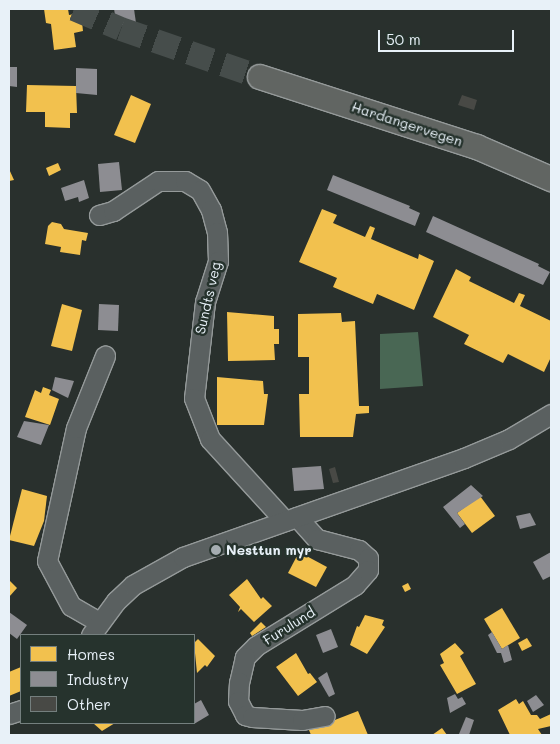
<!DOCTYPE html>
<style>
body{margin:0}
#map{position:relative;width:560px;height:744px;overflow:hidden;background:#29302d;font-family:Mali,sans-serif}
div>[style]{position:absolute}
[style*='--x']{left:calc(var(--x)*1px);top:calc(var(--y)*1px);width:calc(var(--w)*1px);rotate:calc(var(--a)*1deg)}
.green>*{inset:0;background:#496754}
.homes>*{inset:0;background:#f2c14e}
.industry>*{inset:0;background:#8d8d92}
.building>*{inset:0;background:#484945}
.major-tunnel>*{height:24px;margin-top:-12px;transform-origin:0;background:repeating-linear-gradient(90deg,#464d4b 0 24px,transparent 0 36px)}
.roads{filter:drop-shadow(1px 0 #959a9a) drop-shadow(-1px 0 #959a9a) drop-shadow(0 1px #959a9a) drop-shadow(0 -1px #959a9a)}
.minor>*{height:19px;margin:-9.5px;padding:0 9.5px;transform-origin:9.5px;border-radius:9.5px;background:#5a6060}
.major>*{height:24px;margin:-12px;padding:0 12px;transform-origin:12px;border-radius:12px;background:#616562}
.dots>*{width:14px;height:14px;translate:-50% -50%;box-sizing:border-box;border:2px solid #26332d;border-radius:50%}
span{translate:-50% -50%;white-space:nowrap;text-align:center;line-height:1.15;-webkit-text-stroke:5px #26332d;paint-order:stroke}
.street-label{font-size:14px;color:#e8f1f8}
.poi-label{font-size:14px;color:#e8f1f8;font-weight:700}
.left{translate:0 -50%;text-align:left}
.frame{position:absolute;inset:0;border:10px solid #e8f1f8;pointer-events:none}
.legend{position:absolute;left:20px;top:634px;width:175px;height:90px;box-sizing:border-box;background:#26332d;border:1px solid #747f7e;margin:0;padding:6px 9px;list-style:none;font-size:15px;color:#e8f1f8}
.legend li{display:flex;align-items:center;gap:10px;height:25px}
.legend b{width:25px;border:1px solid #747f7e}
.scale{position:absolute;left:378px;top:30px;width:136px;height:22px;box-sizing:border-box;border:2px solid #e8f1f8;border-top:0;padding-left:6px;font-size:15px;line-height:18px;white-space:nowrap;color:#e8f1f8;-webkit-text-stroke:4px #26332d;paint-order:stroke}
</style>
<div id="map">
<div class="green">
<div style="clip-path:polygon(418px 332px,423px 386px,380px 389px,380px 334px)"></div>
</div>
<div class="homes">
<div style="clip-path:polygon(44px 9px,68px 9px,69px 15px,81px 13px,83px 31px,74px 33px,76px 47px,54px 50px,51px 24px,46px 23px)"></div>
<div style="clip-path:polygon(27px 85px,76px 86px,77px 113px,70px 113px,70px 128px,45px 127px,45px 112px,26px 112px)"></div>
<div style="clip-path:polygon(131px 95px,151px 104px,135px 143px,114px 135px)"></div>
<div style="clip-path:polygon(58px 163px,61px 170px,49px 176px,46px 168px)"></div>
<div style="clip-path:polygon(9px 169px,14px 180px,9px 181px)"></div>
<div style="clip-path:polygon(322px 209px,337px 215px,333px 223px,365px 237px,370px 226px,375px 228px,371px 239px,418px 259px,419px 254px,434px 261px,414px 310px,377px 294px,373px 304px,333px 287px,337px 278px,299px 262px)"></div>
<div style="clip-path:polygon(52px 222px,61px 224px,64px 229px,88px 233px,86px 241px,82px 240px,80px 255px,60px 252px,61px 247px,45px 244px,48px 226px)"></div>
<div style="clip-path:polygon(456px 269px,471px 277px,469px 281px,514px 303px,519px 293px,525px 295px,520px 306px,551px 321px,551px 357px,544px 372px,508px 354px,503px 363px,464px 344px,469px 335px,433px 317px)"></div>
<div style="clip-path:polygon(62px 304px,82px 310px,72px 351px,51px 346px)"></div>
<div style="clip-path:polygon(227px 312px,274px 316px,274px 329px,279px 329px,279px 344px,274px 344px,275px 360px,228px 361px)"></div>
<div style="clip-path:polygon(341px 313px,342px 322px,355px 321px,359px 406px,369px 406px,369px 413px,356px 414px,353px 437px,300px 437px,299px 394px,309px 394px,309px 357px,298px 357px,298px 314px)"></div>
<div style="clip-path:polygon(217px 377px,263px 381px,264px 394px,268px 394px,264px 425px,217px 425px)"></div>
<div style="clip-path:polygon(43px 387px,51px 390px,49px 395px,59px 399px,50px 425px,25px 417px,35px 390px,41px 393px)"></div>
<div style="clip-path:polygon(22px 489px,47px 496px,44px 521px,34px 546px,9px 540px)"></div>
<div style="clip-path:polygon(480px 496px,495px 516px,472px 533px,457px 513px)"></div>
<div style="clip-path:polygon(299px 552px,327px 567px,316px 587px,288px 573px)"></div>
<div style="clip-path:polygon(247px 579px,261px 599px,263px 597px,272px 606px,254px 622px,241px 609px,238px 612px,240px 607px,229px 595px)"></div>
<div style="clip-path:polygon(9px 580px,17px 588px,9px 597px)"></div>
<div style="clip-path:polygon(408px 583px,411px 589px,405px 592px,402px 586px)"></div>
<div style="clip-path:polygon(502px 608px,520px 638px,502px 649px,484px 619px)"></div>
<div style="clip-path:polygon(365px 615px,384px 620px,382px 625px,385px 627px,367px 654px,350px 645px,357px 626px,359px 627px)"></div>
<div style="clip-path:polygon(261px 622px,266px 627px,252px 636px,250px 633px)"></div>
<div style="clip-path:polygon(527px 638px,532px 646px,522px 651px,518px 643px)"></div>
<div style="clip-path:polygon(198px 639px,215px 656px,207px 667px,205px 665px,197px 673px,194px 643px)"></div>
<div style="clip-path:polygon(455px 643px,464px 653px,460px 656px,476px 684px,457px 694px,440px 665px,444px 663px,440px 654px)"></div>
<div style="clip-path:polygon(296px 653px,308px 674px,310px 673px,317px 682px,298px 696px,276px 667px)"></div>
<div style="clip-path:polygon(21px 667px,21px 691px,9px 696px,9px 672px)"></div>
<div style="clip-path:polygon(516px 699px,519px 704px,523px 701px,531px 715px,537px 715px,540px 719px,551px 714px,551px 726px,538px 729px,542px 735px,510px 735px,498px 710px)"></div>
<div style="clip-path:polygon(358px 711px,368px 735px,311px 735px,309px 730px)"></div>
<div style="clip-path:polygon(93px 723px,115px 723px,102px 731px)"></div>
<div style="clip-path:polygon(442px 728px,447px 735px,432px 735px)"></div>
</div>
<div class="industry">
<div style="clip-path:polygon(114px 9px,134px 9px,136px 23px,117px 26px)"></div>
<div style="clip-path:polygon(9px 67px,17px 67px,17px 87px,9px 86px)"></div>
<div style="clip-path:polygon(76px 68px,97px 69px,97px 95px,76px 93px)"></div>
<div style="clip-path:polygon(119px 162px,122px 190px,100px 192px,98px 164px)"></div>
<div style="clip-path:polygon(333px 175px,410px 206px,409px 208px,420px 213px,415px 226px,327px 190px)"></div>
<div style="clip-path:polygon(84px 180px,89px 198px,79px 202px,78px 197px,65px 201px,61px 188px)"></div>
<div style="clip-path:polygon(433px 216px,539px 264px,538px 266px,550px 272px,543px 285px,426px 232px)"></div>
<div style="clip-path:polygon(99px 304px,119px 305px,118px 331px,98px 330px)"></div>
<div style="clip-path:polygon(55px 377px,74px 381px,68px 398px,52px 390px)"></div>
<div style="clip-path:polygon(24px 421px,49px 425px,41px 445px,17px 437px)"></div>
<div style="clip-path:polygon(321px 466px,324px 489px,294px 491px,292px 468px)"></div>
<div style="clip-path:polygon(471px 485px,483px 496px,457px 513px,465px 524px,460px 528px,443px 507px)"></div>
<div style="clip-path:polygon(530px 513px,536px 525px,520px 529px,516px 516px)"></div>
<div style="clip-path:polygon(551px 552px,551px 576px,543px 580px,533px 562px)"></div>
<div style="clip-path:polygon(9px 612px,27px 625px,17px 639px,9px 633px)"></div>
<div style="clip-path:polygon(331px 629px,338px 647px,323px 653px,316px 635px)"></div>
<div style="clip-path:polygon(492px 632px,502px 649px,508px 645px,512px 660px,504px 663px,501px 653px,497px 653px,488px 635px)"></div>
<div style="clip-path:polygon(327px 672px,335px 694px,329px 697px,318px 678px)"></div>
<div style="clip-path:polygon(455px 694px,458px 699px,462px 697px,466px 704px,450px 713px,447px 698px)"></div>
<div style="clip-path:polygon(536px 695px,544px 705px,533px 712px,527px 701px)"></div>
<div style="clip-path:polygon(201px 700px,209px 715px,194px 724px,194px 704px)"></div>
<div style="clip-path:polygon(466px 717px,474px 720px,469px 735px,462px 735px,459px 734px)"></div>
</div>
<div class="building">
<div style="clip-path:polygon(462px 95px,477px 100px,474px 110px,458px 105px)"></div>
<div style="clip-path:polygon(335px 467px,339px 482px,333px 483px,329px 469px)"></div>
</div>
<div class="major-tunnel">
<div style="--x:74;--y:9;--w:51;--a:23.1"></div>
<div style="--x:121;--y:29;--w:147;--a:19.1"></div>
</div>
<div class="roads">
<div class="minor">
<div style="--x:99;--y:215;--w:15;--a:-16"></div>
<div style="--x:113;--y:211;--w:54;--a:-33.7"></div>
<div style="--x:158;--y:181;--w:27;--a:0"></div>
<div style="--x:185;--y:181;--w:17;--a:31"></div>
<div style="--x:200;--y:190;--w:23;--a:61"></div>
<div style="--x:211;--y:210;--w:23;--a:75"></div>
<div style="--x:217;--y:232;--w:29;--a:88"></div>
<div style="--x:218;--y:261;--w:43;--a:107.6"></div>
<div style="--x:205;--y:302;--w:97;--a:96.5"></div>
<div style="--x:194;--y:398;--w:44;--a:68.7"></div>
<div style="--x:210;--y:439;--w:111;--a:47.6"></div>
<div style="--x:297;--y:517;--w:30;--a:48"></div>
<div style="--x:317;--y:539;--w:43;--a:14.7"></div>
<div style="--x:359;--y:550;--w:12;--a:42"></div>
<div style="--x:368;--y:558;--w:12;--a:90"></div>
<div style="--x:368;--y:570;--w:20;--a:131"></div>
<div style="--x:355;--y:585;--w:116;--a:148.4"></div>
<div style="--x:256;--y:646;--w:16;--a:135"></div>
<div style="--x:245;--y:657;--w:26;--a:103"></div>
<div style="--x:239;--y:682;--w:19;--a:93"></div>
<div style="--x:238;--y:701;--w:16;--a:63"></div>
<div style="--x:245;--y:715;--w:7;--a:16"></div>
<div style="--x:252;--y:717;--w:50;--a:3.4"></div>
<div style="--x:302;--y:720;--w:23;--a:-10"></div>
<div style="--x:99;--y:622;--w:32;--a:-150"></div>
<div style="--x:71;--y:606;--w:51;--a:-118.1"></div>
<div style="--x:47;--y:561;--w:136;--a:-77.7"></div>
<div style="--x:76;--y:428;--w:78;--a:-68.1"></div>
<div style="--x:91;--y:635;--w:42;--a:-53.7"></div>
<div style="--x:116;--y:601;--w:23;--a:-43"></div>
<div style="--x:133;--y:585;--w:57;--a:-29.2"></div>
<div style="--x:183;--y:557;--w:298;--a:-19.4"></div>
<div style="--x:464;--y:458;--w:49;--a:-22.9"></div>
<div style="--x:509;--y:439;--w:49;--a:-30.8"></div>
<div style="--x:9;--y:714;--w:13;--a:-18"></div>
</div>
<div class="major">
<div style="--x:260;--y:77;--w:228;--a:17.9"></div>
<div style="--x:477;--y:147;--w:81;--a:23.4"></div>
</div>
</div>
<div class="dots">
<div style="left:216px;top:550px;background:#a5adb1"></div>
</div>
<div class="street-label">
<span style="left:407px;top:124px;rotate:18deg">Hardangervegen</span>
<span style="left:208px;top:298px;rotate:-77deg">Sundts veg</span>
<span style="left:289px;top:626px;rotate:-32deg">Furulund</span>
</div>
<div class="poi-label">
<span class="left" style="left:226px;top:550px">Nesttun myr</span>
</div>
<div class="frame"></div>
<ul class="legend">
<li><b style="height:14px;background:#f2c14e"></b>Homes</li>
<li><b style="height:14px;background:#8d8d92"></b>Industry</li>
<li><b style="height:14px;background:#484945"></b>Other</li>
</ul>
<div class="scale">50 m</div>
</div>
